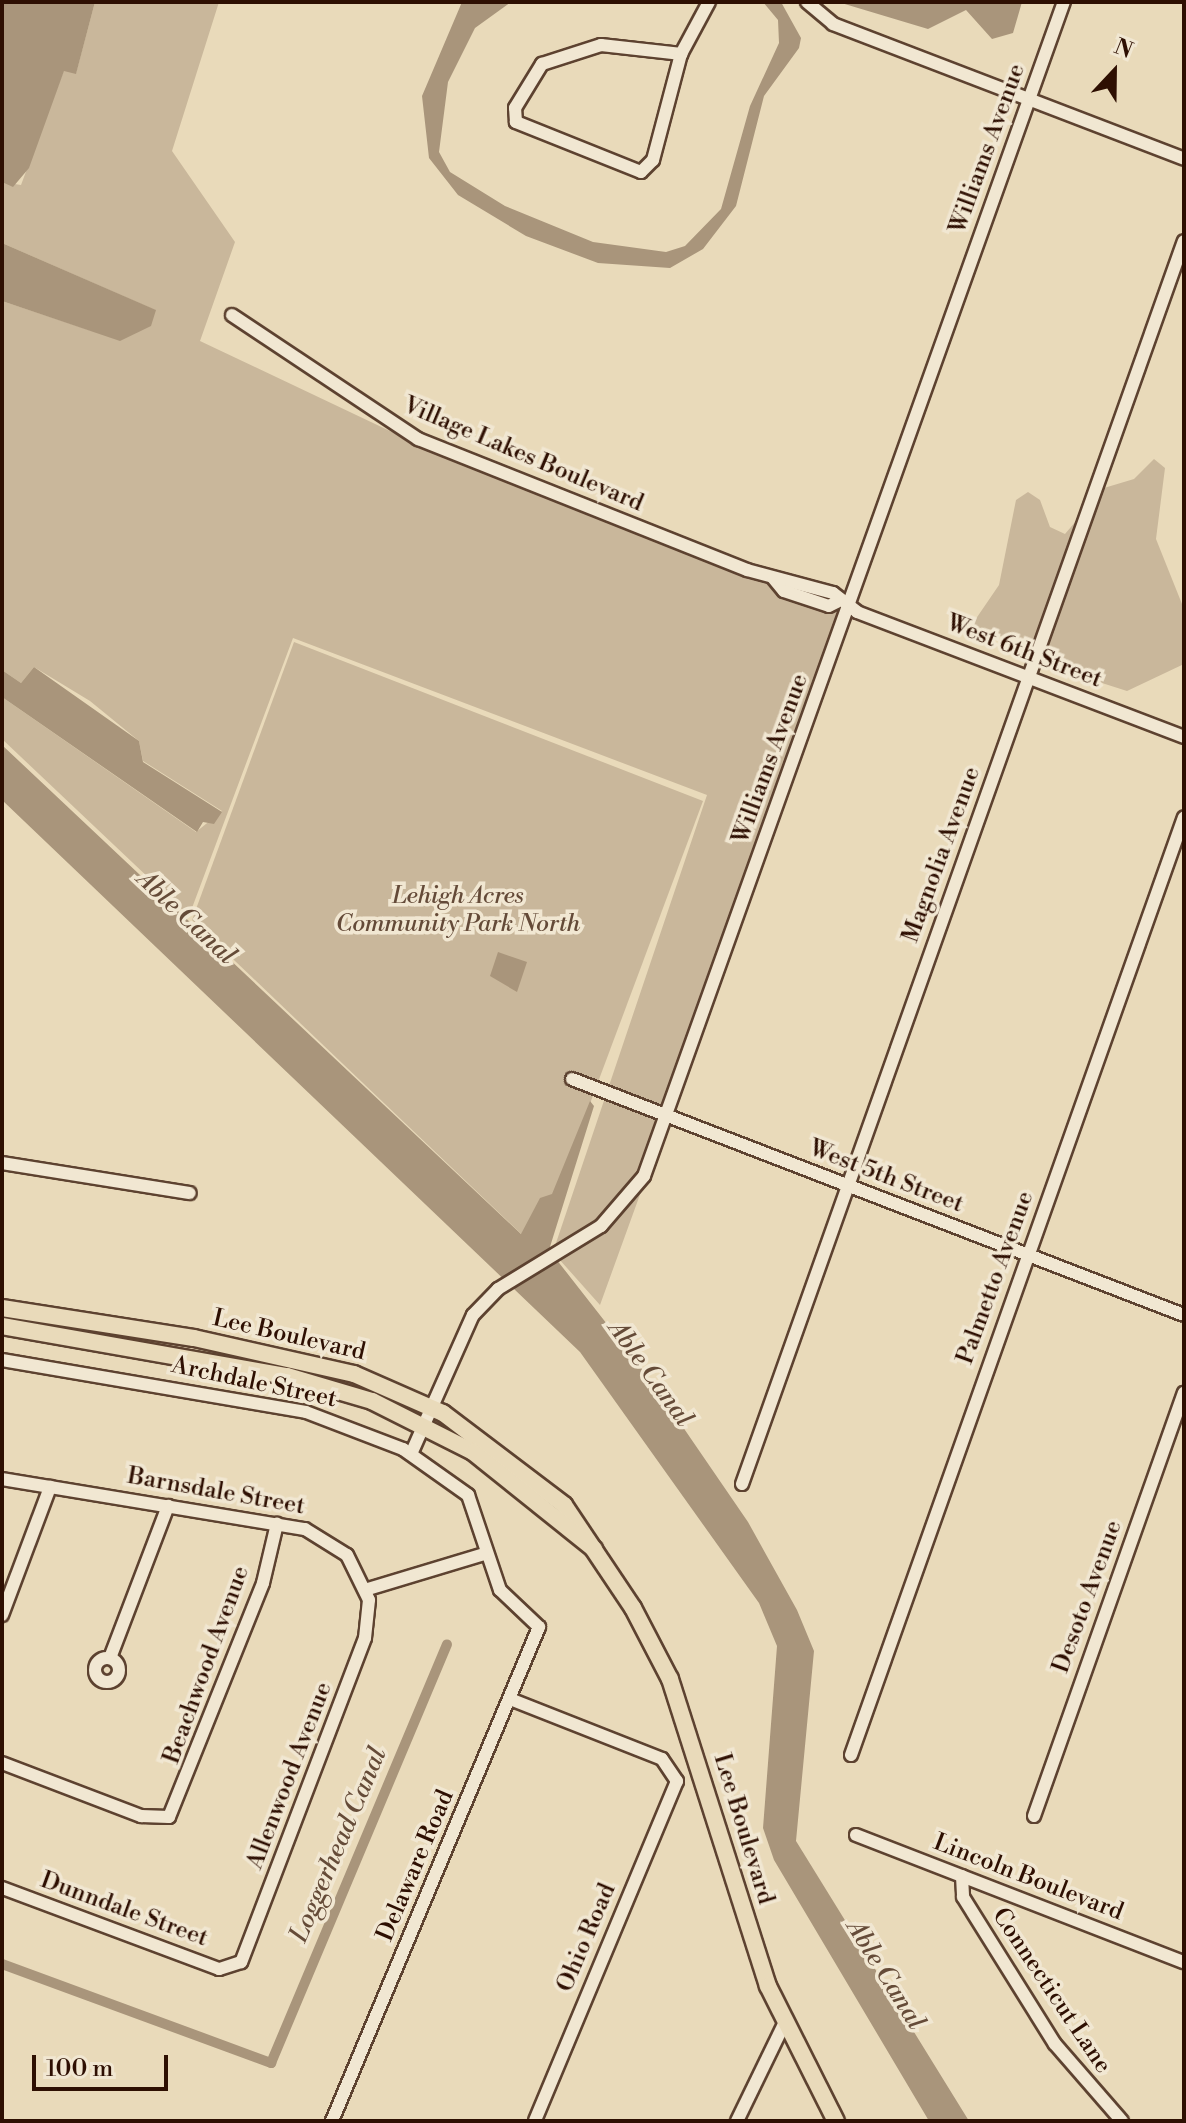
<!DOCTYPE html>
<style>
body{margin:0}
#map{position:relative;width:1186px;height:2123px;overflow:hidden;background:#e9daba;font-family:"Libre Bodoni",serif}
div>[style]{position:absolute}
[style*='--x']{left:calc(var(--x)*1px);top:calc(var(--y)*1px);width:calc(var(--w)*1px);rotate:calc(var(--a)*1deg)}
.green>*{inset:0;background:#c9b79b}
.water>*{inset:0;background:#a9957b}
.canal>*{height:10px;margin:-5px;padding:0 5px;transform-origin:5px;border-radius:5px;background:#a9957b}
.roads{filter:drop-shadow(2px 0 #5d4230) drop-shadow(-2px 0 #5d4230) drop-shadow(0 2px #5d4230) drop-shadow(0 -2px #5d4230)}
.minor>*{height:12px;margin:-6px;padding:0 6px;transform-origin:6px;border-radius:6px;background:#f1e7d2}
.minor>.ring{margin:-6px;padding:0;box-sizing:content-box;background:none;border:12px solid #f1e7d2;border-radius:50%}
.major>*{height:16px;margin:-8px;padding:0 8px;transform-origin:8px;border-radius:8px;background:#e9daba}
span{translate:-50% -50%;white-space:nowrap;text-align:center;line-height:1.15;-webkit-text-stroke:7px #f1e7d2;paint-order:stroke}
.street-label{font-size:24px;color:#2e0f02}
.park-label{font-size:24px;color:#644a38;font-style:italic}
.water-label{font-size:26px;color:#654b38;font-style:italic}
.frame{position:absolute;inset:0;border:4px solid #2e0f02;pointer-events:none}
.north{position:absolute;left:1074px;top:32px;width:80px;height:80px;-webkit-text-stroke:6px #f1e7d2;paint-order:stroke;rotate:22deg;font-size:22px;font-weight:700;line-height:32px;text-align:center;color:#2e0f02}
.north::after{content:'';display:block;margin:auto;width:28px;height:36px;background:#2e0f02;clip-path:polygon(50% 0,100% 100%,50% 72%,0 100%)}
.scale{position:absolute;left:32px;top:2055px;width:136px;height:36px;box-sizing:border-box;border:4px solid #2e0f02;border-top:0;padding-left:10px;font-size:24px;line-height:28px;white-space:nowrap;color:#2e0f02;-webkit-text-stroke:6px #f1e7d2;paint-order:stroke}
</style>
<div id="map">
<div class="green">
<div style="clip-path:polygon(95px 2px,219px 2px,172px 151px,235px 242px,200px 341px,392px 432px,844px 606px,640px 1173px,591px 1227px,554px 1249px,707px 795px,293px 638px,189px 916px,2px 739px,2px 697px,196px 832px,222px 811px,143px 761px,139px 741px,90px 701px,34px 667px,21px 683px,2px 670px,2px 301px,92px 331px,155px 310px,2px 243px,2px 182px,21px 185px,64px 70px,76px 73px)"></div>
<div style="clip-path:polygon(1154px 459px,1165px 468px,1156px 539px,1184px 609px,1184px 664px,1127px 691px,1055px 668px,1020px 643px,971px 626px,999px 585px,1016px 500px,1028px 492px,1040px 500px,1050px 527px,1065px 534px,1104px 488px,1134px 479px)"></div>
<div style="clip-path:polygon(294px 642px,703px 801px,536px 1248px,192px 920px)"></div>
<div style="clip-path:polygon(642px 1189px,600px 1305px,559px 1259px,604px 1230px)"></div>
</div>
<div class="water">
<div style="clip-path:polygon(2px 2px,95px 2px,76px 74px,64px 71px,29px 168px,13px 187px,2px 182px)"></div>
<div style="clip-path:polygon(462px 2px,511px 2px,475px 28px,448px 82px,439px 152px,450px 172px,505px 206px,593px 242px,666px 252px,685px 246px,721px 209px,750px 106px,779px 43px,778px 20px,763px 2px,781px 2px,801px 38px,799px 48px,764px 96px,736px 206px,703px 249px,670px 268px,598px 263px,526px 236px,458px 195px,429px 158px,422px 96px)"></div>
<div style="clip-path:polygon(838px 2px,1022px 2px,1013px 33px,992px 39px,966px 10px,928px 29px)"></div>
<div style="clip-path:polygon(2px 243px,156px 310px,151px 326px,120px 341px,2px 301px)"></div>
<div style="clip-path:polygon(34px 667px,139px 741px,143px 762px,222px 812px,214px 824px,203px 822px,197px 832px,2px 697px,2px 670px,21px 683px)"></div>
<div style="clip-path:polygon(2px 745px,521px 1234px,540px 1198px,552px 1194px,590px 1101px,594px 1106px,549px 1250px,650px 1379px,748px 1522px,797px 1610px,814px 1651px,796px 1841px,969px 2121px,929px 2121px,774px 1860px,763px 1828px,777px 1646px,759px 1603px,580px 1352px,2px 800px)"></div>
<div style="clip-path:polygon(498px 952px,527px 962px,517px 992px,490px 976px)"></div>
</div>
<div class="canal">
<div style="--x:2;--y:1964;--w:287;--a:20.2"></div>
<div style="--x:271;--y:2063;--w:454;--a:-67.2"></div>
</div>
<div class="roads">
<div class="minor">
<div style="--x:807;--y:2;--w:34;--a:40"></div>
<div style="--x:833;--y:24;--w:376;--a:21"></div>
<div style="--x:601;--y:45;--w:81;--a:6.4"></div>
<div style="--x:681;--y:54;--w:110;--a:104.8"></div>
<div style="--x:653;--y:160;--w:17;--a:135"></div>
<div style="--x:641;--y:172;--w:135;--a:-158.2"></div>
<div style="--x:516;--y:122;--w:14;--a:-94"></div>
<div style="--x:515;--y:108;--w:52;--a:-58.5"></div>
<div style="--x:542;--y:64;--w:62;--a:-17.9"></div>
<div style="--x:681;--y:54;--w:59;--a:-61.7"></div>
<div style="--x:232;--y:315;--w:224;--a:33.7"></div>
<div style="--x:418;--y:439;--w:354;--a:21.7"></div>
<div style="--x:747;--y:570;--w:89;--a:15"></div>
<div style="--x:833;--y:593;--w:31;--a:38"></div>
<div style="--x:857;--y:612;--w:350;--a:20.9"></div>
<div style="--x:773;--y:578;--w:17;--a:50"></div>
<div style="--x:784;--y:591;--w:47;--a:18.4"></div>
<div style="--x:829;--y:606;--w:9;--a:-27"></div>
<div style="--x:572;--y:1079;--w:656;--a:21.09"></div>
<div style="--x:2;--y:1163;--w:190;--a:9.1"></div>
<div style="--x:2;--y:1360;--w:308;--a:9.7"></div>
<div style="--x:306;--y:1412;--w:104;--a:20.9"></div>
<div style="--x:403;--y:1449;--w:80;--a:35.3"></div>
<div style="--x:468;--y:1495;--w:100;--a:71.4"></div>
<div style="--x:500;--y:1590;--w:54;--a:43.5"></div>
<div style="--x:539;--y:1627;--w:536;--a:112.74"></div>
<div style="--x:411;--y:1454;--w:152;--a:-66"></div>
<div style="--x:473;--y:1315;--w:36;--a:-46"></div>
<div style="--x:498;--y:1289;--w:121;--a:-31.5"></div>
<div style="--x:601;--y:1226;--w:66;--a:-49.3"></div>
<div style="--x:644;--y:1176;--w:1247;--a:-70.32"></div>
<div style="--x:2;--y:1479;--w:307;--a:9.4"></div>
<div style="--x:305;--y:1529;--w:49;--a:31.8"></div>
<div style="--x:347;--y:1555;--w:50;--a:63.9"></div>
<div style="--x:369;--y:1600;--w:38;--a:96"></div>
<div style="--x:365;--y:1638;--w:347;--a:110.9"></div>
<div style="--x:241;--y:1962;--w:23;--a:162"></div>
<div style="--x:219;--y:1969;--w:232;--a:-159.5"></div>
<div style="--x:742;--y:1484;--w:1319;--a:-70.43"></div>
<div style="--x:368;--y:1589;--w:124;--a:-16.8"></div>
<div style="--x:2;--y:1615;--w:137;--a:-69.4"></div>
<div style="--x:110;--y:1658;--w:163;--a:-69.1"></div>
<div class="ring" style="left:95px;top:1658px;width:12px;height:12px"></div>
<div style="--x:510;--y:1699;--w:163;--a:21.5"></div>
<div style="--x:662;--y:1759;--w:27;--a:56"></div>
<div style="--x:677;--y:1781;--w:368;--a:112.7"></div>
<div style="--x:851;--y:1755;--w:995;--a:-70.45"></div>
<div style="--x:2;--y:1763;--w:149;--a:20.9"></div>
<div style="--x:141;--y:1816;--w:28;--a:2"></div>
<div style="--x:169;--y:1817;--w:252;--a:-68.1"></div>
<div style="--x:263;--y:1583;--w:61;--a:-76.7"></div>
<div style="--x:1034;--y:1816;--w:449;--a:-70.5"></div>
<div style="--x:856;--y:1835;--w:352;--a:21.2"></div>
<div style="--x:962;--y:1876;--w:21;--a:87"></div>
<div style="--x:963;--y:1897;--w:173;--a:58"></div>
<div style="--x:1055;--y:2044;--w:102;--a:49"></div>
<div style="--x:737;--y:2121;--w:108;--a:-64.1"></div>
</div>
<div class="major">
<div style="--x:2;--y:1308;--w:194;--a:8.9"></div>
<div style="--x:194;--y:1338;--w:164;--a:12.7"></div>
<div style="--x:354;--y:1374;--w:97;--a:23.7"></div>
<div style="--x:443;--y:1413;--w:152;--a:37.2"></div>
<div style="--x:564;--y:1505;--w:124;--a:56.2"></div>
<div style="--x:633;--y:1608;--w:80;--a:62.5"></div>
<div style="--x:670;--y:1679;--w:322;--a:72.3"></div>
<div style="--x:768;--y:1986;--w:151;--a:63.3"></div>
<div style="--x:2;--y:1326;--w:289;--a:10"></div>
<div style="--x:287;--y:1376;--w:89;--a:16.4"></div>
<div style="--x:372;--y:1401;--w:113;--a:26.8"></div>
<div style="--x:473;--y:1452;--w:155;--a:38.7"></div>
</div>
</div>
<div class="street-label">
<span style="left:988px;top:149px;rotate:-70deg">Williams Avenue</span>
<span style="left:523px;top:455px;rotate:23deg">Village Lakes Boulevard</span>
<span style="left:1024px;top:652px;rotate:21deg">West 6th Street</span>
<span style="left:771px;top:759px;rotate:-70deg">Williams Avenue</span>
<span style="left:942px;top:855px;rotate:-70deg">Magnolia Avenue</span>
<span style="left:886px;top:1177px;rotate:21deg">West 5th Street</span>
<span style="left:996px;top:1278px;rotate:-70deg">Palmetto Avenue</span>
<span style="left:289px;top:1336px;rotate:13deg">Lee Boulevard</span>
<span style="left:254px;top:1383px;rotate:12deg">Archdale Street</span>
<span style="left:216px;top:1492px;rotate:10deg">Barnsdale Street</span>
<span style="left:1088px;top:1597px;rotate:-70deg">Desoto Avenue</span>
<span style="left:207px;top:1665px;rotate:-70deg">Beachwood Avenue</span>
<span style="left:290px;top:1776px;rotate:-69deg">Allenwood Avenue</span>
<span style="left:743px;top:1829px;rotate:73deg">Lee Boulevard</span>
<span style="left:416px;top:1866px;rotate:-67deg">Delaware Road</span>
<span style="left:1028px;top:1878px;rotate:21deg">Lincoln Boulevard</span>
<span style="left:124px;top:1910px;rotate:20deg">Dunndale Street</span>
<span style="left:587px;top:1938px;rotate:-67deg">Ohio Road</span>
<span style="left:1051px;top:1991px;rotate:56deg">Connecticut Lane</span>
</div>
<div class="park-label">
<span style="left:458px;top:911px">Lehigh Acres<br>Community Park North</span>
</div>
<div class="water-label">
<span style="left:186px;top:918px;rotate:43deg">Able Canal</span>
<span style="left:650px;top:1374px;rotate:54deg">Able Canal</span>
<span style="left:339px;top:1845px;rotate:-67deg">Loggerhead Canal</span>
<span style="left:885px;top:1975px;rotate:58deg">Able Canal</span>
</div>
<div class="frame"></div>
<div class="north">N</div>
<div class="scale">100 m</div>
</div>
